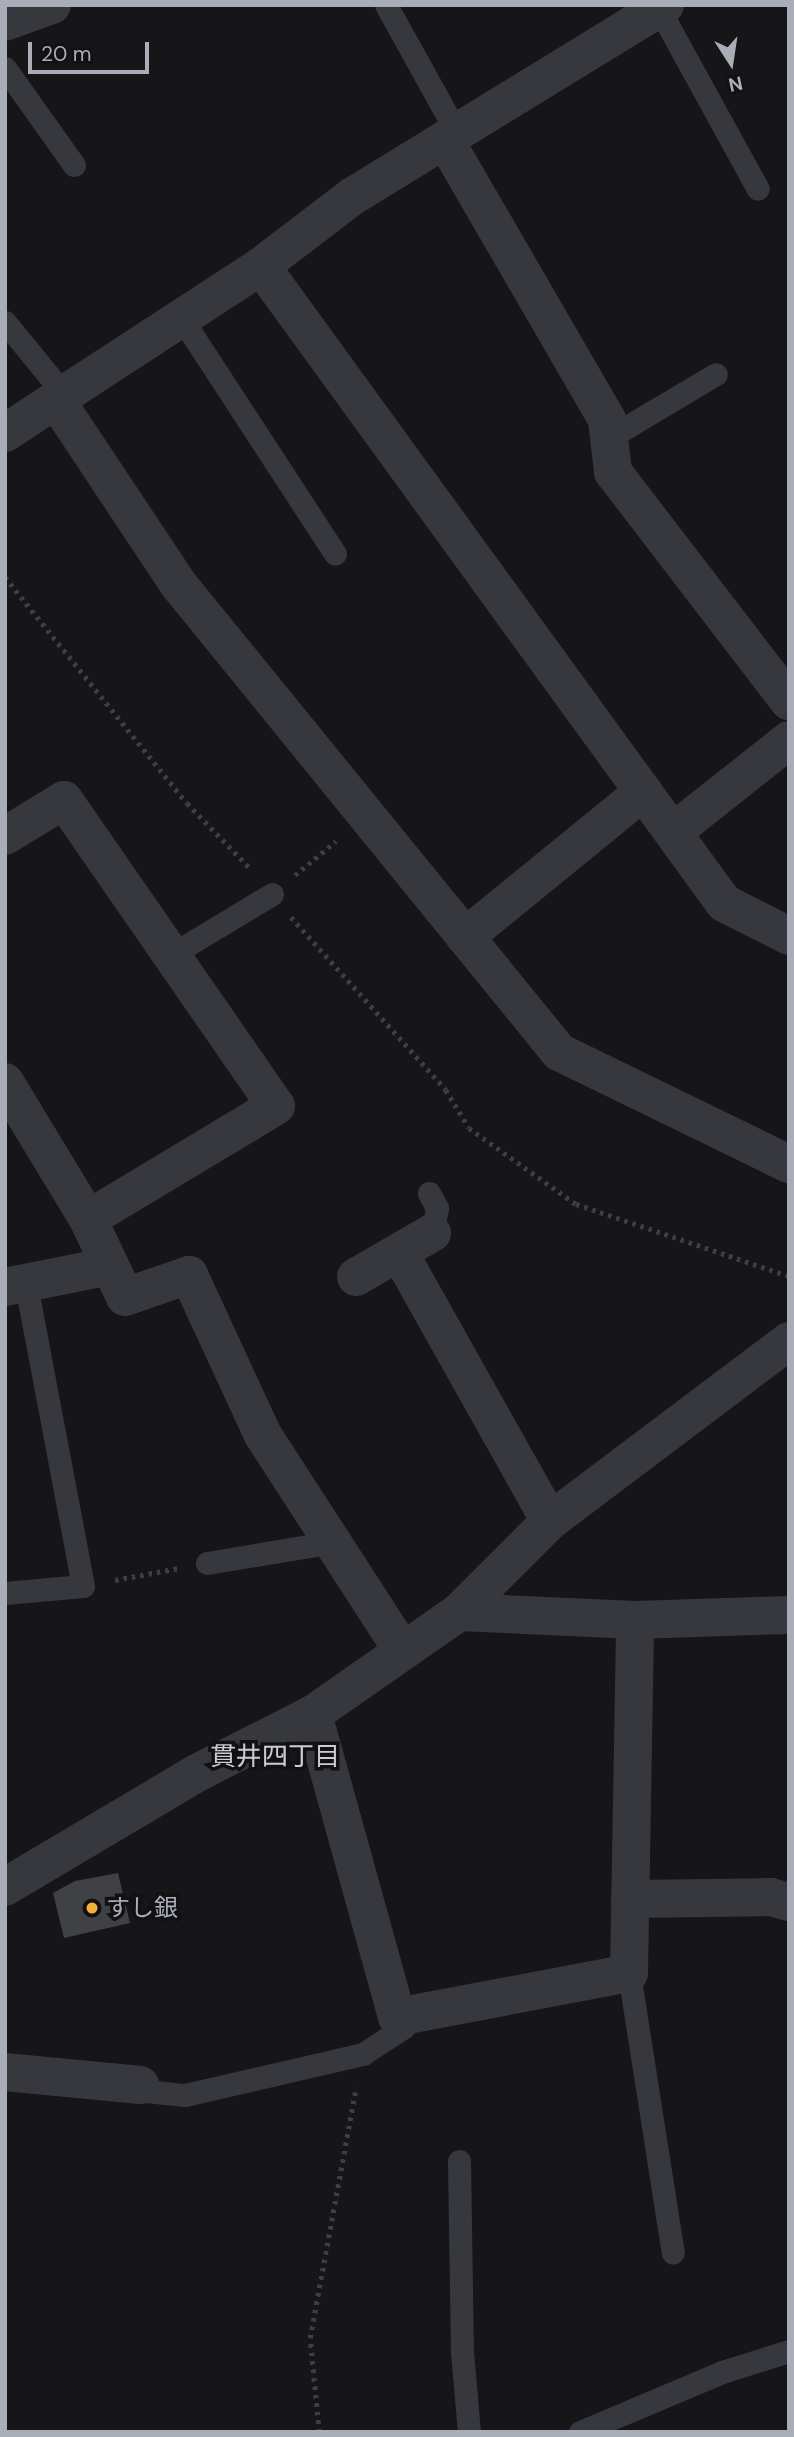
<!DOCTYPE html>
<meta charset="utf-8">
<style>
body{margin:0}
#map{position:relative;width:794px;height:2437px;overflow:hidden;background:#161618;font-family:"DM Sans","Noto Sans JP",sans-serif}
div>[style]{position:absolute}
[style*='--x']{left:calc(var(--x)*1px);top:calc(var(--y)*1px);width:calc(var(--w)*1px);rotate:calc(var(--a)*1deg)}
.building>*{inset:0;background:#404145}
.path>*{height:4.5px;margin-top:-2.25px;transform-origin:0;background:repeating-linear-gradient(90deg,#3d3f44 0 3.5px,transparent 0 8.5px)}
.service>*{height:23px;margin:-11.5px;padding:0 11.5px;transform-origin:11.5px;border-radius:11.5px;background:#37383d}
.minor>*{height:38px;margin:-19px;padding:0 19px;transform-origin:19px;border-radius:19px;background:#37383d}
.dots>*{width:19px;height:19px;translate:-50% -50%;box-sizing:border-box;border:4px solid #111113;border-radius:50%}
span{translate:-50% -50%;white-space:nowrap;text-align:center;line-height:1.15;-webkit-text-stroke:7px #111113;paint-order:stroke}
.poi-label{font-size:24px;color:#a8adb8}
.left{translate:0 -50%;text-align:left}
.neighbourhood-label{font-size:26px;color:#c9ccd4}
.frame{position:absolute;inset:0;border:7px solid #a8adb8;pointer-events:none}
.north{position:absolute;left:696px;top:28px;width:70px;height:70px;-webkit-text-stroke:5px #111113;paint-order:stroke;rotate:168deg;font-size:19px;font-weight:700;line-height:28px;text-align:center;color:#a8adb8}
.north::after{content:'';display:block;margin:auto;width:24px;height:32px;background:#a8adb8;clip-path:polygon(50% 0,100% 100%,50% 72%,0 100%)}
.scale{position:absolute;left:28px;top:42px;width:121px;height:32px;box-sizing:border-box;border:4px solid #a8adb8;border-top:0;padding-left:9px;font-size:21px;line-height:24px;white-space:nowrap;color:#a8adb8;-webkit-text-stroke:5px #111113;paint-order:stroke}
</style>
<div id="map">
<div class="building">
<div style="clip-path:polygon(118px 1873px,130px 1923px,64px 1938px,53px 1893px,75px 1881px)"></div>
</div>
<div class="path">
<div style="--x:5;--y:577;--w:290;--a:51.2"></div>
<div style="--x:187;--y:803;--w:93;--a:45.9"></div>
<div style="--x:295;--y:875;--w:53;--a:-39.7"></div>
<div style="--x:291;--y:917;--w:232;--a:48.1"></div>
<div style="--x:446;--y:1090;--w:44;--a:58.8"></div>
<div style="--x:469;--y:1128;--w:131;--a:35.4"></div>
<div style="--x:576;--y:1204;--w:225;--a:18.7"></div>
<div style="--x:115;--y:1580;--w:65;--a:-10.6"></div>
<div style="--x:319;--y:2432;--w:94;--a:-95.5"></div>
<div style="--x:310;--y:2338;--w:255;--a:-79.6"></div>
</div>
<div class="service">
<div style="--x:386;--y:5;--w:146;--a:61"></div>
<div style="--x:659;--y:9;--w:205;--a:61.2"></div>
<div style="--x:5;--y:68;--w:119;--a:54.6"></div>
<div style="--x:182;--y:319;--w:280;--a:56.9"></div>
<div style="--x:5;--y:322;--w:93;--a:50.7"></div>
<div style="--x:610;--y:437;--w:123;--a:-30.7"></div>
<div style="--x:171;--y:955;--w:118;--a:-31.1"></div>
<div style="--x:429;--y:1193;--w:17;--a:62"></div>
<div style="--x:437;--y:1208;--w:25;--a:101"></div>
<div style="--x:207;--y:1563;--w:127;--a:-9.5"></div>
<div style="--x:5;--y:1593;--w:78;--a:-5.1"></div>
<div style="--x:83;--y:1586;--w:308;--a:-100.7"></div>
<div style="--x:629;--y:1973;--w:283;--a:81.1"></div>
<div style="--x:140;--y:2085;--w:8;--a:45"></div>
<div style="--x:146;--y:2091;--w:39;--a:6"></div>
<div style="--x:185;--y:2095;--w:183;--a:-13"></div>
<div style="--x:363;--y:2054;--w:49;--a:-33.4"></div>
<div style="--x:404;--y:2027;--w:11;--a:-90"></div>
<div style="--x:459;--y:2161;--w:191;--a:89.1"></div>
<div style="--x:462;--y:2352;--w:80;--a:85"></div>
<div style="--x:580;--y:2432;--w:154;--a:-22.9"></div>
<div style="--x:722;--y:2372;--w:70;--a:-17.4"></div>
</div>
<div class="minor">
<div style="--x:5;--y:22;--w:50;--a:-19.9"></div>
<div style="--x:445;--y:140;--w:323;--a:59.9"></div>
<div style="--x:607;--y:420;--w:52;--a:83.4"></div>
<div style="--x:613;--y:472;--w:289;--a:52.5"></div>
<div style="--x:261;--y:266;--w:787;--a:53.99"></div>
<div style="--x:724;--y:903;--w:73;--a:26.9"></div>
<div style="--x:56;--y:400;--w:222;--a:56.4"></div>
<div style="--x:179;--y:585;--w:602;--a:50.86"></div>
<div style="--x:559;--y:1052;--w:256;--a:26"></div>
<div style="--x:5;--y:433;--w:306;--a:-33.1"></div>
<div style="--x:261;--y:266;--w:116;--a:-37.3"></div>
<div style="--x:353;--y:196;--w:366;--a:-31.5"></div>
<div style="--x:673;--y:832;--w:148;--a:-38.4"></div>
<div style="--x:5;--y:836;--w:69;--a:-31.4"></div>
<div style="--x:64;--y:800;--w:372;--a:55.3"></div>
<div style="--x:276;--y:1106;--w:219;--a:149"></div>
<div style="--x:465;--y:937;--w:230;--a:-39.2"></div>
<div style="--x:5;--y:1082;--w:160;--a:58.8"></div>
<div style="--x:88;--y:1219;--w:86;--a:64.6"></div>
<div style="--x:125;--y:1297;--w:68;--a:-19"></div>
<div style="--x:189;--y:1275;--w:176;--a:65.2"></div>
<div style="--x:263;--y:1435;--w:257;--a:57.1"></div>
<div style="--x:400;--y:1254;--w:306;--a:60.7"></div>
<div style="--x:356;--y:1277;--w:88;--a:-30.1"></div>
<div style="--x:5;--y:1287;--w:107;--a:-11.3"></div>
<div style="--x:459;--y:1612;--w:176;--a:2.6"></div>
<div style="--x:635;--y:1620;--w:154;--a:-1.9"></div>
<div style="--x:313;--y:1714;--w:314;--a:74.5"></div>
<div style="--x:397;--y:2017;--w:236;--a:-10.7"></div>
<div style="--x:629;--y:1973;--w:353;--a:-89"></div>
<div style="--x:5;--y:1887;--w:223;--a:-30.7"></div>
<div style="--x:197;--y:1773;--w:130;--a:-27"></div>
<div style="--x:313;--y:1714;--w:178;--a:-34.9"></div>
<div style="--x:459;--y:1612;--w:129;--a:-45"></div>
<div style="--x:550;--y:1521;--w:299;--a:-37"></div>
<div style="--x:630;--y:1899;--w:141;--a:-0.8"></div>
<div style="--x:771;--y:1897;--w:19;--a:16"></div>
<div style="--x:5;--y:2072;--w:136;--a:5.5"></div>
</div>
<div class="dots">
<div style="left:92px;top:1908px;background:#f2b134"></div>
</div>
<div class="poi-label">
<span class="left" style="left:106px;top:1908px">すし銀</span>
</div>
<div class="neighbourhood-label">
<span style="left:275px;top:1757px">貫井四丁目</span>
</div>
<div class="frame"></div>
<div class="north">N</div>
<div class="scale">20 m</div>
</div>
